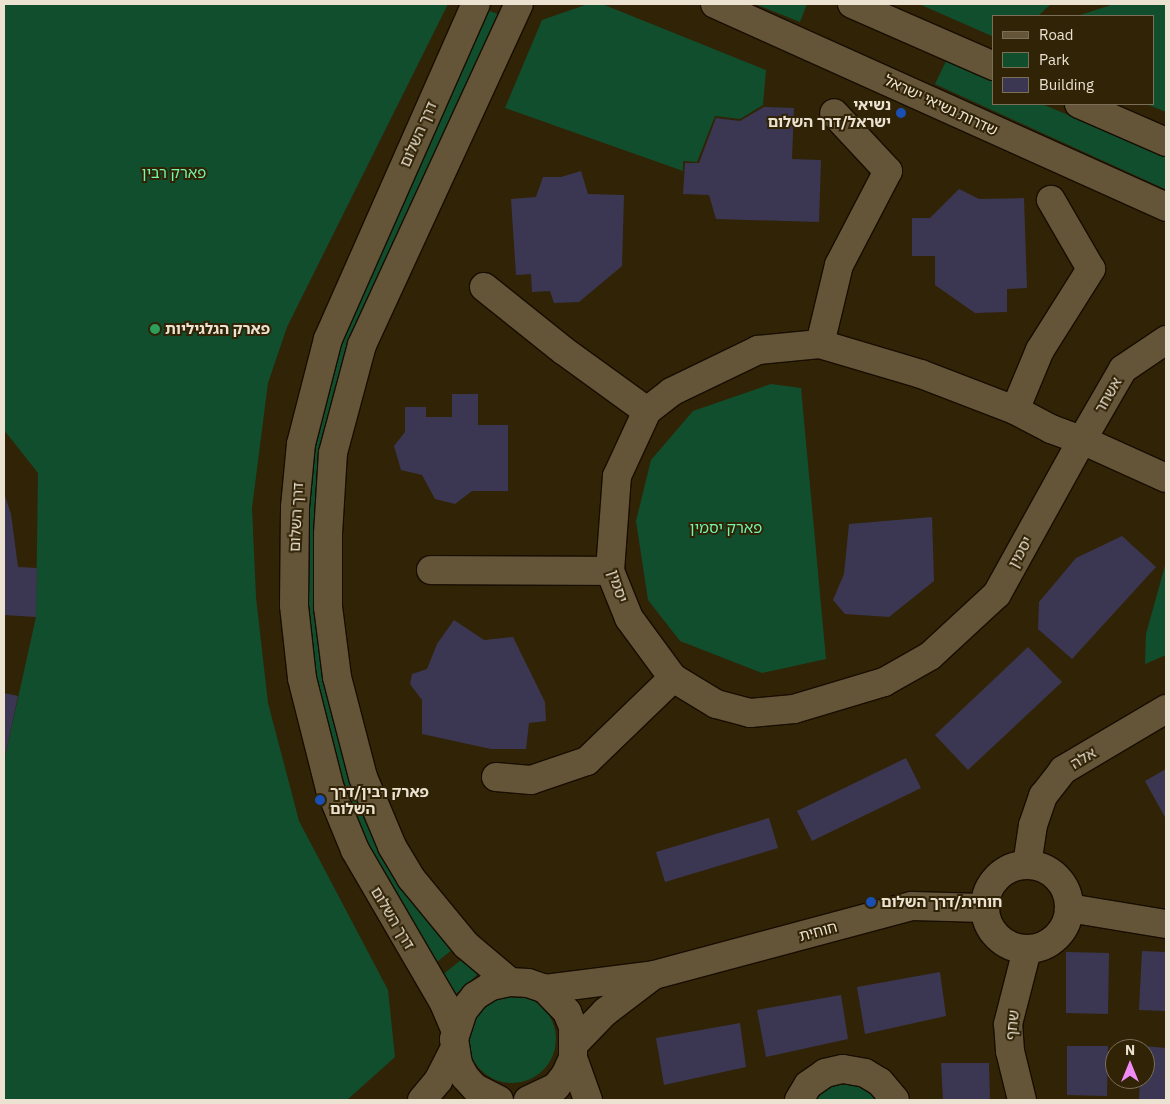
<!DOCTYPE html>
<meta charset="utf-8">
<style>
body{margin:0}
#map{position:relative;width:1170px;height:1104px;overflow:hidden;background:#312306;font-family:"IBM Plex Sans","Noto Sans Hebrew",sans-serif}
div>[style]{position:absolute}
[style*='--x']{left:calc(var(--x)*1px);top:calc(var(--y)*1px);width:calc(var(--w)*1px);rotate:calc(var(--a)*1deg)}
.green>*{inset:0;background:#114e2e}
.round{border-radius:50%}
.building>*{inset:0;background:#3b3753}
.roads{filter:drop-shadow(1px 0 #170d00) drop-shadow(-1px 0 #170d00) drop-shadow(0 1px #170d00) drop-shadow(0 -1px #170d00)}
.street>*{height:28px;margin:-14px;padding:0 14px;transform-origin:14px;border-radius:14px;background:#645538}
.street>.ring{margin:-14px;padding:0;box-sizing:content-box;background:none;border:28px solid #645538;border-radius:50%}
.secondary>*{height:28px;margin:-14px;padding:0 14px;transform-origin:14px;border-radius:14px;background:#645538}
.dots>*{width:14px;height:14px;translate:-50% -50%;box-sizing:border-box;border:2px solid #312306;border-radius:50%}
span{translate:-50% -50%;white-space:nowrap;text-align:center;line-height:1.15;-webkit-text-stroke:4px #312306;paint-order:stroke}
.poi-label{font-size:15px;color:#ebe2d2;font-weight:700}
.right{translate:-100% -50%;text-align:right}
.left{translate:0 -50%;text-align:left}
.street-label{font-size:15px;color:#ebe2d2}
.park-label{font-size:15px;color:#74f6ab}
.frame{position:absolute;inset:0;border:5px solid #ebe2d2;pointer-events:none}
.legend{position:absolute;left:992px;top:15px;width:162px;height:90px;box-sizing:border-box;background:#312306;border:1px solid #7b6f58;margin:0;padding:6px 9px;list-style:none;font-size:15px;color:#ebe2d2}
.legend li{display:flex;align-items:center;gap:10px;height:25px}
.legend b{width:25px;border:1px solid #7b6f58}
.north{position:absolute;left:1105px;top:1039px;width:50px;height:50px;box-sizing:border-box;background:#312306;border:1px solid #7b6f58;border-radius:50%;rotate:0deg;font-size:14px;font-weight:700;line-height:20px;text-align:center;color:#ebe2d2}
.north::after{content:'';display:block;margin:auto;width:18px;height:22px;background:#f08bf5;clip-path:polygon(50% 0,100% 100%,50% 72%,0 100%)}
</style>
<div id="map">
<div class="green">
<div style="clip-path:polygon(4px 4px,448px 4px,287px 327px,268px 383px,252px 508px,256px 597px,268px 703px,299px 821px,388px 990px,395px 1057px,347px 1100px,4px 1100px,4px 761px,36px 617px,38px 473px,4px 430px)"></div>
<div style="clip-path:polygon(588px 4px,602px 4px,766px 70px,763px 105px,740px 119px,715px 116px,697px 162px,683px 161px,683px 171px,505px 108px,542px 20px)"></div>
<div style="clip-path:polygon(755px 4px,807px 4px,800px 22px)"></div>
<div style="clip-path:polygon(919px 4px,1051px 4px,1038px 16px,994px 16px,994px 37px)"></div>
<div style="clip-path:polygon(1114px 4px,1166px 4px,1166px 112px,1146px 104px,1154px 104px,1154px 16px,1077px 16px)"></div>
<div style="clip-path:polygon(487px 10px,500px 15px,350px 348px,325px 678px,332px 719px,346px 763px,397px 877px,417px 909px,452px 950px,433px 965px,370px 848px,338px 766px,315px 680px,307px 581px,310px 477px,322px 408px,339px 344px)"></div>
<div style="clip-path:polygon(946px 61px,994px 82px,994px 104px,1042px 104px,1166px 156px,1165px 189px,935px 84px)"></div>
<div style="clip-path:polygon(771px 384px,801px 388px,826px 659px,762px 673px,680px 641px,648px 600px,636px 521px,651px 460px,693px 411px)"></div>
<div style="clip-path:polygon(1166px 562px,1166px 655px,1145px 664px,1146px 634px)"></div>
<div style="clip-path:polygon(461px 960px,478px 974px,455px 995px,442px 975px)"></div>
<div class="round" style="left:468px;top:995px;width:88px;height:88px"></div>
<div style="clip-path:polygon(854px 1080px,884px 1100px,805px 1100px,822px 1085px)"></div>
</div>
<div class="building">
<div style="clip-path:polygon(764px 107px,794px 108px,792px 159px,821px 160px,819px 222px,716px 219px,709px 195px,683px 194px,685px 163px,699px 163px,716px 118px,740px 121px)"></div>
<div style="clip-path:polygon(581px 171px,588px 194px,624px 195px,622px 266px,579px 302px,554px 303px,550px 291px,532px 292px,531px 274px,516px 275px,511px 199px,536px 197px,543px 177px,561px 177px)"></div>
<div style="clip-path:polygon(959px 189px,979px 199px,1024px 198px,1027px 288px,1007px 289px,1007px 312px,975px 313px,935px 285px,935px 256px,912px 256px,912px 218px,930px 218px)"></div>
<div style="clip-path:polygon(452px 394px,478px 394px,478px 425px,508px 425px,508px 491px,472px 491px,455px 504px,435px 499px,422px 475px,401px 470px,394px 446px,405px 432px,405px 407px,426px 407px,426px 417px,452px 417px)"></div>
<div style="clip-path:polygon(4px 493px,11px 514px,18px 567px,37px 568px,36px 617px,4px 615px)"></div>
<div style="clip-path:polygon(932px 517px,934px 581px,889px 617px,845px 614px,833px 600px,844px 574px,849px 524px)"></div>
<div style="clip-path:polygon(1122px 536px,1156px 567px,1072px 659px,1038px 629px,1039px 602px,1076px 558px)"></div>
<div style="clip-path:polygon(454px 620px,484px 640px,513px 637px,545px 702px,546px 721px,529px 723px,526px 749px,491px 749px,422px 734px,422px 700px,410px 684px,412px 674px,427px 669px,437px 644px)"></div>
<div style="clip-path:polygon(1028px 647px,1062px 682px,968px 770px,935px 735px)"></div>
<div style="clip-path:polygon(4px 693px,18px 696px,4px 761px)"></div>
<div style="clip-path:polygon(906px 758px,921px 788px,812px 841px,797px 811px)"></div>
<div style="clip-path:polygon(1166px 769px,1166px 819px,1145px 781px)"></div>
<div style="clip-path:polygon(769px 818px,778px 848px,665px 882px,656px 852px)"></div>
<div style="clip-path:polygon(1142px 951px,1166px 952px,1166px 1011px,1139px 1010px)"></div>
<div style="clip-path:polygon(1066px 952px,1109px 953px,1108px 1014px,1066px 1013px)"></div>
<div style="clip-path:polygon(940px 972px,946px 1016px,865px 1034px,857px 987px)"></div>
<div style="clip-path:polygon(841px 995px,848px 1039px,766px 1057px,757px 1010px)"></div>
<div style="clip-path:polygon(740px 1023px,746px 1067px,664px 1085px,656px 1038px)"></div>
<div style="clip-path:polygon(1067px 1046px,1108px 1046px,1107px 1096px,1067px 1095px)"></div>
<div style="clip-path:polygon(1143px 1046px,1166px 1048px,1166px 1100px,1139px 1100px,1140px 1079px,1145px 1079px)"></div>
<div style="clip-path:polygon(941px 1063px,989px 1063px,990px 1100px,943px 1100px)"></div>
</div>
<div class="roads">
<div class="street">
<div style="--x:484;--y:287;--w:102;--a:38.7"></div>
<div style="--x:564;--y:351;--w:102;--a:35.9"></div>
<div style="--x:1166;--y:340;--w:52;--a:146"></div>
<div style="--x:1123;--y:369;--w:82;--a:120"></div>
<div style="--x:1082;--y:440;--w:176;--a:118.9"></div>
<div style="--x:997;--y:594;--w:91;--a:137.2"></div>
<div style="--x:930;--y:656;--w:53;--a:150.5"></div>
<div style="--x:884;--y:682;--w:94;--a:163.3"></div>
<div style="--x:794;--y:709;--w:44;--a:174.8"></div>
<div style="--x:750;--y:713;--w:35;--a:-165"></div>
<div style="--x:716;--y:704;--w:50;--a:-148.8"></div>
<div style="--x:673;--y:678;--w:74;--a:-126.3"></div>
<div style="--x:629;--y:618;--w:51;--a:-112"></div>
<div style="--x:610;--y:571;--w:95;--a:-85.8"></div>
<div style="--x:617;--y:476;--w:72;--a:-65.2"></div>
<div style="--x:647;--y:411;--w:31;--a:-38"></div>
<div style="--x:671;--y:392;--w:97;--a:-25.8"></div>
<div style="--x:758;--y:350;--w:62;--a:-5.5"></div>
<div style="--x:820;--y:344;--w:105;--a:16.5"></div>
<div style="--x:921;--y:374;--w:101;--a:21"></div>
<div style="--x:1015;--y:410;--w:41;--a:27.8"></div>
<div style="--x:1051;--y:429;--w:33;--a:20"></div>
<div style="--x:1082;--y:440;--w:92;--a:24.3"></div>
<div style="--x:820;--y:344;--w:81;--a:-76.5"></div>
<div style="--x:839;--y:265;--w:106;--a:-62.5"></div>
<div style="--x:888;--y:171;--w:79;--a:-133"></div>
<div style="--x:1015;--y:410;--w:65;--a:-67.4"></div>
<div style="--x:1040;--y:350;--w:96;--a:-57.8"></div>
<div style="--x:1091;--y:269;--w:80;--a:-120.1"></div>
<div style="--x:431;--y:570;--w:179;--a:0.3"></div>
<div style="--x:496;--y:777;--w:35;--a:5"></div>
<div style="--x:531;--y:780;--w:59;--a:-18.7"></div>
<div style="--x:587;--y:761;--w:120;--a:-44"></div>
<div class="ring" style="left:985px;top:865px;width:56px;height:56px"></div>
<div style="--x:1027;--y:865;--w:40;--a:-81.5"></div>
<div style="--x:1033;--y:825;--w:31;--a:-71"></div>
<div style="--x:1043;--y:796;--w:33;--a:-52"></div>
<div style="--x:1063;--y:770;--w:120;--a:-30.6"></div>
<div style="--x:1069;--y:908;--w:98;--a:9.4"></div>
<div style="--x:545;--y:989;--w:110;--a:-7.3"></div>
<div style="--x:654;--y:975;--w:267;--a:-15"></div>
<div style="--x:912;--y:906;--w:72;--a:1.6"></div>
<div style="--x:575;--y:1043;--w:43;--a:-45.9"></div>
<div style="--x:605;--y:1012;--w:61;--a:-37.1"></div>
<div style="--x:422;--y:1100;--w:25;--a:-50"></div>
<div style="--x:438;--y:1081;--w:35;--a:-63"></div>
<div style="--x:799;--y:1100;--w:17;--a:-59"></div>
<div style="--x:808;--y:1085;--w:21;--a:-35"></div>
<div style="--x:825;--y:1073;--w:18;--a:-13"></div>
<div style="--x:843;--y:1069;--w:22;--a:10"></div>
<div style="--x:865;--y:1073;--w:17;--a:31"></div>
<div style="--x:880;--y:1082;--w:23;--a:50"></div>
<div style="--x:1022;--y:1100;--w:50;--a:-103.8"></div>
<div style="--x:1010;--y:1051;--w:27;--a:-94"></div>
<div style="--x:1008;--y:1024;--w:76;--a:-75.6"></div>
</div>
<div class="secondary">
<div style="--x:715;--y:4;--w:495;--a:24.2"></div>
<div style="--x:852;--y:4;--w:155;--a:23.6"></div>
<div style="--x:1079;--y:104;--w:95;--a:23.6"></div>
<div style="--x:510;--y:982;--w:57;--a:-139.9"></div>
<div style="--x:466;--y:945;--w:87;--a:-129.4"></div>
<div style="--x:411;--y:878;--w:37;--a:-121"></div>
<div style="--x:392;--y:846;--w:75;--a:-112.8"></div>
<div style="--x:363;--y:777;--w:103;--a:-104.6"></div>
<div style="--x:337;--y:677;--w:71;--a:-97.3"></div>
<div style="--x:328;--y:607;--w:73;--a:-90"></div>
<div style="--x:328;--y:534;--w:81;--a:-86.5"></div>
<div style="--x:333;--y:453;--w:112;--a:-75"></div>
<div style="--x:362;--y:345;--w:375;--a:-65.3"></div>
<div style="--x:455;--y:1029;--w:28;--a:-113"></div>
<div style="--x:444;--y:1003;--w:177;--a:-120.2"></div>
<div style="--x:355;--y:850;--w:66;--a:-112.3"></div>
<div style="--x:330;--y:789;--w:114;--a:-104.2"></div>
<div style="--x:302;--y:678;--w:73;--a:-96.3"></div>
<div style="--x:294;--y:605;--w:98;--a:-89.4"></div>
<div style="--x:295;--y:507;--w:63;--a:-84.6"></div>
<div style="--x:301;--y:444;--w:108;--a:-75.6"></div>
<div style="--x:328;--y:339;--w:366;--a:-66.2"></div>
<div style="--x:573;--y:1058;--w:45;--a:70.3"></div>
<div style="--x:499;--y:1100;--w:27;--a:-153"></div>
<div style="--x:475;--y:1088;--w:15;--a:-132"></div>
<div style="--x:465;--y:1077;--w:15;--a:-118"></div>
<div style="--x:458;--y:1064;--w:25;--a:-99"></div>
<div style="--x:454;--y:1039;--w:29;--a:-72"></div>
<div style="--x:463;--y:1011;--w:19;--a:-51"></div>
<div style="--x:475;--y:996;--w:19;--a:-32"></div>
<div style="--x:491;--y:986;--w:19;--a:-12"></div>
<div style="--x:510;--y:982;--w:18;--a:3"></div>
<div style="--x:528;--y:983;--w:18;--a:19"></div>
<div style="--x:545;--y:989;--w:32;--a:46"></div>
<div style="--x:567;--y:1012;--w:16;--a:68"></div>
<div style="--x:573;--y:1027;--w:31;--a:90"></div>
<div style="--x:573;--y:1058;--w:17;--a:114"></div>
<div style="--x:566;--y:1074;--w:16;--a:128"></div>
<div style="--x:556;--y:1087;--w:31;--a:155"></div>
</div>
</div>
<div class="dots">
<div style="left:901px;top:113px;background:#1a4fb4"></div>
<div style="left:155px;top:329px;background:#2e9e5b"></div>
<div style="left:320px;top:800px;background:#1a4fb4"></div>
<div style="left:871px;top:902px;background:#1a4fb4"></div>
</div>
<div class="poi-label">
<span class="right" style="left:891px;top:113px">נשיאי<br>ישראל/דרך השלום</span>
<span class="left" style="left:165px;top:329px">פארק הגלגיליות</span>
<span class="left" style="left:330px;top:800px">פארק רבין/דרך<br>השלום</span>
<span class="left" style="left:881px;top:902px">חוחית/דרך השלום</span>
</div>
<div class="street-label">
<span style="left:941px;top:105px;rotate:25deg">שדרות נשיאי ישראל</span>
<span style="left:418px;top:134px;rotate:-66deg">דרך השלום</span>
<span style="left:1108px;top:395px;rotate:-60deg">אשחר</span>
<span style="left:296px;top:517px;rotate:-87deg">דרך השלום</span>
<span style="left:1020px;top:552px;rotate:-61deg">יסמין</span>
<span style="left:618px;top:586px;rotate:72deg">יסמין</span>
<span style="left:1083px;top:758px;rotate:-31deg">אלה</span>
<span style="left:393px;top:918px;rotate:59deg">דרך השלום</span>
<span style="left:818px;top:931px;rotate:-15deg">חוחית</span>
<span style="left:1012px;top:1025px;rotate:-84deg">שחף</span>
</div>
<div class="park-label">
<span style="left:174px;top:173px">פארק רבין</span>
<span style="left:726px;top:528px">פארק יסמין</span>
</div>
<div class="frame"></div>
<ul class="legend">
<li><b style="height:6px;background:#645538"></b>Road</li>
<li><b style="height:14px;background:#114e2e"></b>Park</li>
<li><b style="height:14px;background:#3b3753"></b>Building</li>
</ul>
<div class="north">N</div>
</div>
